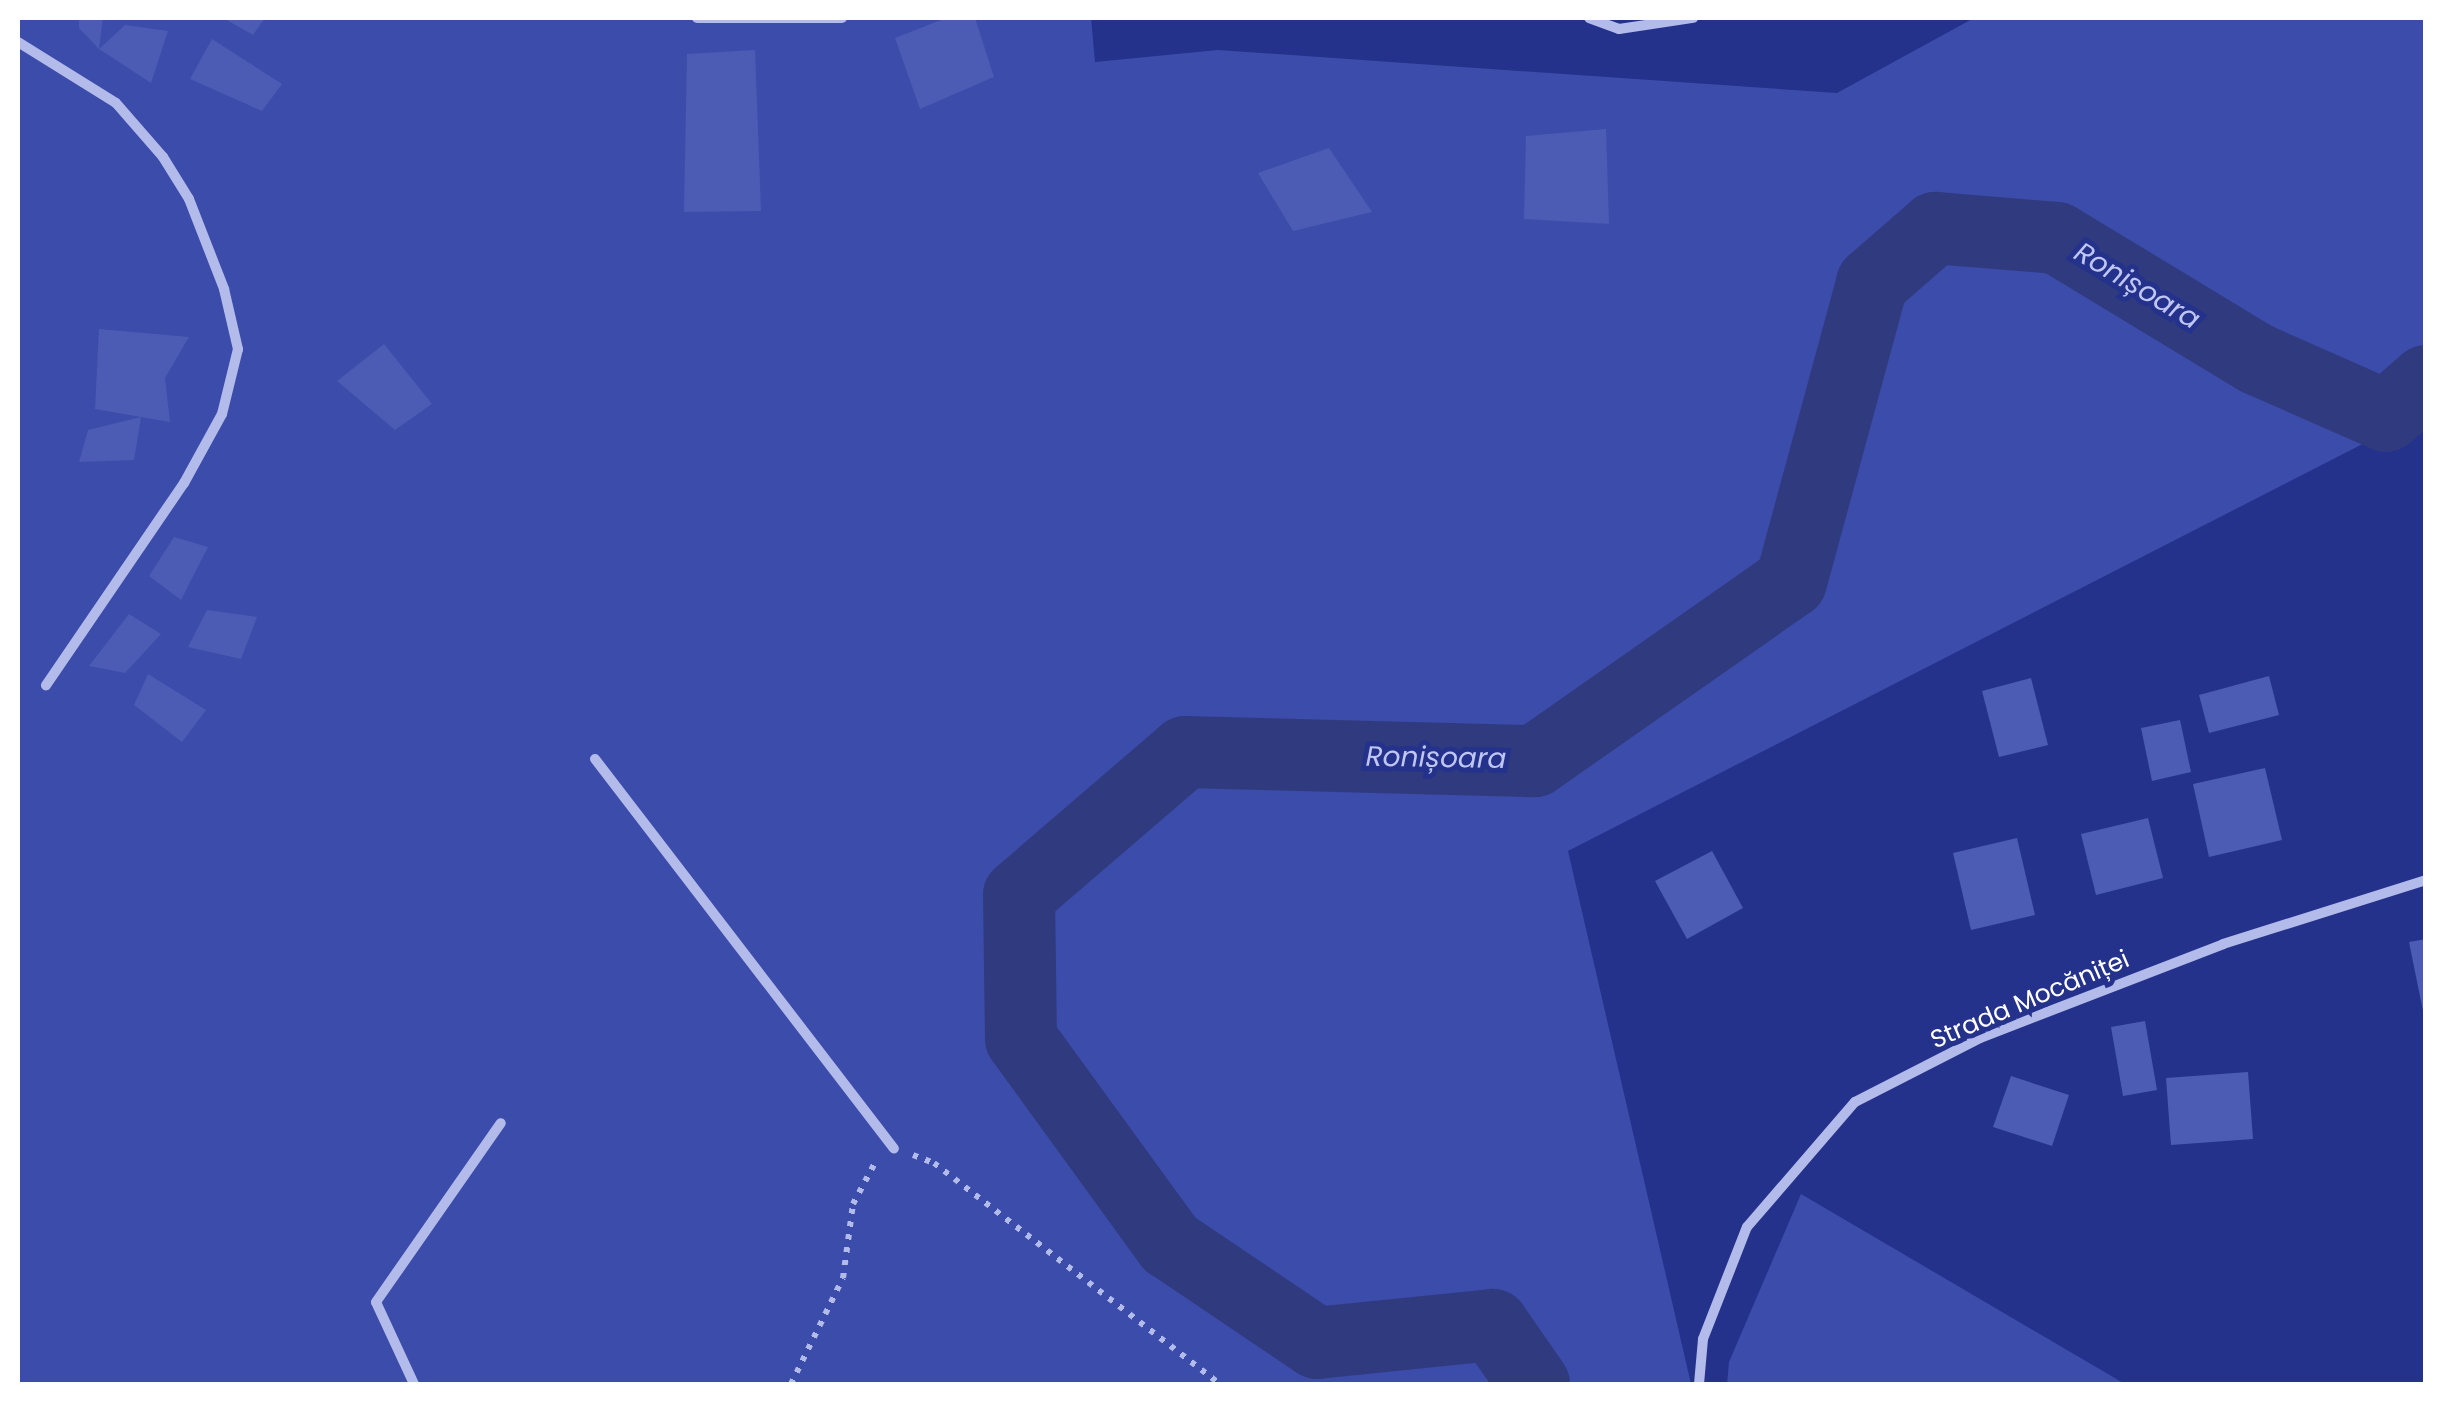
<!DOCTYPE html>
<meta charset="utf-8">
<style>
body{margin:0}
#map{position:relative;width:2443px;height:1402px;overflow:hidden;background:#24328c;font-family:Poppins,sans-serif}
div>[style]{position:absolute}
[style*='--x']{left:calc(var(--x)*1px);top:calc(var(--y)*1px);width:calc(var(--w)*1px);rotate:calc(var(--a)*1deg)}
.green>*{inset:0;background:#3c4cab}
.river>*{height:72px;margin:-36px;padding:0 36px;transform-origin:36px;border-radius:36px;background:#303b7f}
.building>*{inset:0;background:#4c5bb3}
.path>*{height:6px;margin-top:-3px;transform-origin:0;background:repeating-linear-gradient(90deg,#b3bbeb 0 5px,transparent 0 13px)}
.minor>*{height:10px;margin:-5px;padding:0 5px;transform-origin:5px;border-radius:5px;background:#b3bbeb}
span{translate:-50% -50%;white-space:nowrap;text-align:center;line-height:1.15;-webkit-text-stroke:10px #24328c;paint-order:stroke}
.street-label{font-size:25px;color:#fff}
.water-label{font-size:28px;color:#bfc6f2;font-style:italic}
.frame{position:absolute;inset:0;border:20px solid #fff;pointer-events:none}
</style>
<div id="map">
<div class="green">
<div style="clip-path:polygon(18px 18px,1091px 18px,1095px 62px,1218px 50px,1837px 93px,1974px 18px,2425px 18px,2425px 412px,1568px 851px,1691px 1384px,18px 1384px)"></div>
<div style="clip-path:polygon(1801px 1194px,2125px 1384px,1727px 1384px,1729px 1362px)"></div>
</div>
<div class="river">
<div style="--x:1534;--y:1384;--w:72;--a:-124.8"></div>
<div style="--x:1493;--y:1325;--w:177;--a:174.2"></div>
<div style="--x:1317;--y:1343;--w:177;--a:-146"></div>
<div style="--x:1170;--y:1244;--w:253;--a:-126"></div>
<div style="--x:1021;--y:1039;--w:144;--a:-90.8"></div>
<div style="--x:1019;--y:895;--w:219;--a:-40.7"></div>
<div style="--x:1185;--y:752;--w:350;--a:1.5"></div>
<div style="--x:1535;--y:761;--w:312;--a:-35"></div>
<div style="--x:1791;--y:582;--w:310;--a:-74.8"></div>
<div style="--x:1872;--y:283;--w:84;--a:-41.1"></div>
<div style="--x:1935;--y:228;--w:122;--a:4.7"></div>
<div style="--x:2057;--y:238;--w:234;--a:31.2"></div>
<div style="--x:2257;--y:359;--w:141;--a:23.8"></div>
<div style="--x:2386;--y:416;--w:53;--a:-41.2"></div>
</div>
<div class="building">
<div style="clip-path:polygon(79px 18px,103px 18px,99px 49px,79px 28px)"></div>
<div style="clip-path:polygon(223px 18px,265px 18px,253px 35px)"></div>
<div style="clip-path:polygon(946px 18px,975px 18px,994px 77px,920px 109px,895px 38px)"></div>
<div style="clip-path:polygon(125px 25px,168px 31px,151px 83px,99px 49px)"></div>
<div style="clip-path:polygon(212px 39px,282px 84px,262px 111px,190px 79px)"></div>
<div style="clip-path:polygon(755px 50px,761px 211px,684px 212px,687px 54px)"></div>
<div style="clip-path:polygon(1606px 129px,1609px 224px,1524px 219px,1526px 136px)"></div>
<div style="clip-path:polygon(1329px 148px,1372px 212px,1293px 231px,1258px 173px)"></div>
<div style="clip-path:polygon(99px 329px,189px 337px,165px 378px,170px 422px,141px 417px,134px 460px,79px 462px,88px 430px,141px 417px,95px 409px)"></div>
<div style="clip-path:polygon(384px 344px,432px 404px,395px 430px,337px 381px)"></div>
<div style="clip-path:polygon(174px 537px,208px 547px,181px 600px,149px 576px)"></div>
<div style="clip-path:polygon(207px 610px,257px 617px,241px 659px,188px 647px)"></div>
<div style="clip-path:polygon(129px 614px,161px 634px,125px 673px,89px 666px)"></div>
<div style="clip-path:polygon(148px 674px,206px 710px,182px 742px,134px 705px)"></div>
<div style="clip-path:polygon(2269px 676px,2279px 715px,2209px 733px,2199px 695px)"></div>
<div style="clip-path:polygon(2031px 678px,2048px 745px,1999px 757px,1982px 691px)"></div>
<div style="clip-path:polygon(2180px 720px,2191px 772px,2152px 781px,2141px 728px)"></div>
<div style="clip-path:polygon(2265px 768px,2282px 840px,2209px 857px,2193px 784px)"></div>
<div style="clip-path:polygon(2148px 818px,2163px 878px,2096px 895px,2081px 834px)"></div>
<div style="clip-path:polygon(2017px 838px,2035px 915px,1971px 930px,1953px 853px)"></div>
<div style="clip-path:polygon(1712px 851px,1743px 908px,1687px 939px,1655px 881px)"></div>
<div style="clip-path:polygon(2426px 939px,2426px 1016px,2424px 1016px,2409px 942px)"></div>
<div style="clip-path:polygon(2145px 1021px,2157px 1090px,2123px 1096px,2111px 1027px)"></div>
<div style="clip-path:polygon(2248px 1072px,2253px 1139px,2171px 1145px,2166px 1078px)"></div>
<div style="clip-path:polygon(2011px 1076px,2069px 1095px,2052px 1146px,1993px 1127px)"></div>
</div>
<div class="path">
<div style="--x:913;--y:1155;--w:22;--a:21"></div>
<div style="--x:934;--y:1163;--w:361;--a:37.7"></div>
<div style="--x:791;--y:1384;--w:118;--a:-63.9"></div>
<div style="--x:843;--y:1278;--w:75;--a:-82.3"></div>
<div style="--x:853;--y:1204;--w:49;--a:-61.9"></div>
</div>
<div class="minor">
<div style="--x:697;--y:18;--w:145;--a:0"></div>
<div style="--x:1589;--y:18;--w:32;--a:20"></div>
<div style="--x:1619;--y:29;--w:75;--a:-8.5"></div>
<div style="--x:18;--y:42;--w:115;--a:31.9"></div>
<div style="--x:116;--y:103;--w:72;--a:49"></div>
<div style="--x:163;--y:157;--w:49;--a:58.2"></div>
<div style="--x:189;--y:199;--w:97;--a:68.7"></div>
<div style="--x:224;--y:289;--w:62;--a:76.9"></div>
<div style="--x:238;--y:349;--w:67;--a:103.8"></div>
<div style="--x:222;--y:414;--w:79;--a:118.8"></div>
<div style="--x:184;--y:483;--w:245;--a:124.3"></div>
<div style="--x:595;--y:759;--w:491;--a:52.5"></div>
<div style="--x:414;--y:1384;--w:90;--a:-114.9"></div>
<div style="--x:376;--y:1302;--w:218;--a:-55.1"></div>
<div style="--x:1699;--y:1384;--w:45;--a:-84.9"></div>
<div style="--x:1703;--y:1339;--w:120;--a:-68.6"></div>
<div style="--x:1747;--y:1227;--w:165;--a:-49.2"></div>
<div style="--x:1855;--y:1102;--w:140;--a:-27.1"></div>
<div style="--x:1980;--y:1038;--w:261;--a:-21.1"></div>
<div style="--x:2223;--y:944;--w:213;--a:-17.5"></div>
</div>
<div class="street-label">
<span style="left:2030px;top:1000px;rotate:-23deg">Strada Mocăniței</span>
</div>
<div class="water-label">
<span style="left:2137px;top:286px;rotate:31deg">Ronișoara</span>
<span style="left:1436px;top:758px;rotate:1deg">Ronișoara</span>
</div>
<div class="frame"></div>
</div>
